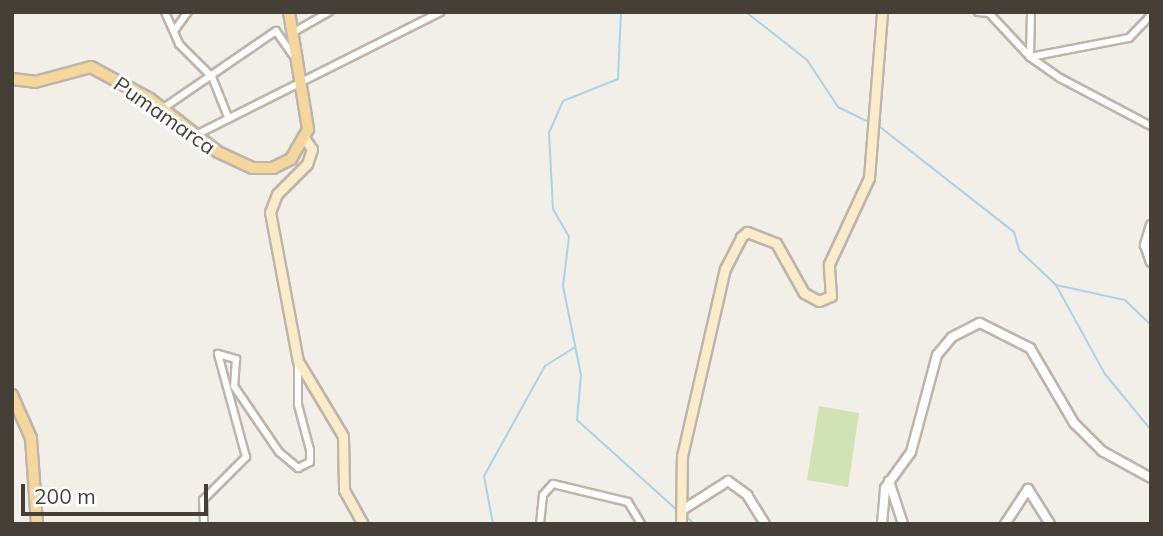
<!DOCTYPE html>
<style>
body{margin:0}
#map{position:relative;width:1163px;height:536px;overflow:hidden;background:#f2eee8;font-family:Mulish,sans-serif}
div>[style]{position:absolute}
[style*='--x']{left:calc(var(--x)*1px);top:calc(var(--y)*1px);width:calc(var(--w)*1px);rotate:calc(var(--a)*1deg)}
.green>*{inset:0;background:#d1e3b4}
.stream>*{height:2px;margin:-1px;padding:0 1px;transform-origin:1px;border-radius:1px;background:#aad3e9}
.roads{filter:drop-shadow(2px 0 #bdb5ab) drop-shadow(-2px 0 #bdb5ab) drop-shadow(0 2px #bdb5ab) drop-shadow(0 -2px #bdb5ab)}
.minor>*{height:6px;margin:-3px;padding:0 3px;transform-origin:3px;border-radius:3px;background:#fff}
.tertiary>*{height:8px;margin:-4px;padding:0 4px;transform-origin:4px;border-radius:4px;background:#fff}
.secondary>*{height:9px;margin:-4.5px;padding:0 4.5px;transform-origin:4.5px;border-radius:4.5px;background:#faebca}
.primary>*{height:10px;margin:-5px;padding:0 5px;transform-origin:5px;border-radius:5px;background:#f5d79e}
span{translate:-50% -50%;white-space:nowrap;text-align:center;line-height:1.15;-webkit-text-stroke:6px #fff;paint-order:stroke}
.street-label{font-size:21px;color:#453f37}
.frame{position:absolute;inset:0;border:14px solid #453f37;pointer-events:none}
.scale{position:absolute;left:21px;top:484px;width:187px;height:32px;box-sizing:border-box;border:4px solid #453f37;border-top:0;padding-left:9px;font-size:21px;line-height:24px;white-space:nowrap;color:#453f37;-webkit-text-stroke:5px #fff;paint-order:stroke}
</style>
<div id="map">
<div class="green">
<div style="clip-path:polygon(819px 406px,859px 413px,848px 487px,807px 480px)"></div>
</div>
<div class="stream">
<div style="--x:621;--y:12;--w:67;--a:92.6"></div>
<div style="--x:618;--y:79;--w:59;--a:158.2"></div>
<div style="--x:563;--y:101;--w:35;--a:114"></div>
<div style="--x:549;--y:133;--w:76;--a:87"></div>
<div style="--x:553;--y:209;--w:32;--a:60"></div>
<div style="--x:569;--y:237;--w:49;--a:97"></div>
<div style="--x:563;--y:286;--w:91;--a:78.6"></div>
<div style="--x:581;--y:375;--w:45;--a:95.1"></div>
<div style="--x:577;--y:420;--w:133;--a:42"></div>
<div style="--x:746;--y:12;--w:78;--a:38.2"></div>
<div style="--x:807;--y:60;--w:56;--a:56.6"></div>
<div style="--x:838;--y:107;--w:34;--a:26"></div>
<div style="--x:880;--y:127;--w:170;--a:38.1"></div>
<div style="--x:1014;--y:232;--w:19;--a:74"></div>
<div style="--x:1019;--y:250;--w:51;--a:43.4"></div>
<div style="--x:1056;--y:285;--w:102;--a:61.2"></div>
<div style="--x:1105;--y:374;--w:72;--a:50.6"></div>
<div style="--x:1056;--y:285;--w:71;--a:12.3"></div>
<div style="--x:1125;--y:300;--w:36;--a:44"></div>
<div style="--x:688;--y:518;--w:8;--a:45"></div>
<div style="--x:493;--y:524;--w:49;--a:-100.6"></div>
<div style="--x:484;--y:476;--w:126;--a:-61"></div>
<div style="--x:545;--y:366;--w:36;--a:-32"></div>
</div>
<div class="roads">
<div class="minor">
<div style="--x:165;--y:12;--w:35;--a:66"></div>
<div style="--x:179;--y:44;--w:47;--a:45"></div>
<div style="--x:212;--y:77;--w:43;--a:68.2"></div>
<div style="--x:978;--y:12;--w:11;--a:5"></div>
<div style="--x:989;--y:13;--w:60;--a:47"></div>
<div style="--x:1030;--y:57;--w:37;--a:35"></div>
<div style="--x:1060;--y:78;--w:103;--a:27.8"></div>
<div style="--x:1031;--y:12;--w:45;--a:91.3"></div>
<div style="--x:1030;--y:57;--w:101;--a:-10.9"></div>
<div style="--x:1129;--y:38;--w:32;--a:-46"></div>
<div style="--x:174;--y:31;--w:24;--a:-54"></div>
<div style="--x:292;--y:33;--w:43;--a:-29.6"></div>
<div style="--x:162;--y:109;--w:138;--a:-34.4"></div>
<div style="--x:276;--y:31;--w:29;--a:55"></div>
<div style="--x:194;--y:136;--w:276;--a:-26.7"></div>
<div style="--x:204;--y:524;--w:24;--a:-92"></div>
<div style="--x:203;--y:500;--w:61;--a:-45"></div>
<div style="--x:246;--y:457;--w:107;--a:-105.2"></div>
<div style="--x:218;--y:354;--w:19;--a:16"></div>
<div style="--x:236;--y:359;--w:27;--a:94"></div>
<div style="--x:234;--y:386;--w:80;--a:55.7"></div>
<div style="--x:279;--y:452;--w:25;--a:40"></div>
<div style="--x:298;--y:468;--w:13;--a:-27"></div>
<div style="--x:310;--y:462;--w:12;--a:-90"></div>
<div style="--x:310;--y:450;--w:47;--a:-104.9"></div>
<div style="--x:298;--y:405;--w:43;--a:-90"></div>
<div style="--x:540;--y:524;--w:29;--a:-84"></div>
<div style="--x:543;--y:495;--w:15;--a:-48"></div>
<div style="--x:553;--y:484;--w:77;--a:13.5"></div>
<div style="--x:628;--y:502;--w:26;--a:59"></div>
</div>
<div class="tertiary">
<div style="--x:1151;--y:225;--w:21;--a:107"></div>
<div style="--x:1145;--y:245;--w:18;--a:71"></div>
<div style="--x:889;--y:481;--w:45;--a:72"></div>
<div style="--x:684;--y:509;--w:52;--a:-32.5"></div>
<div style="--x:728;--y:481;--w:24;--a:36"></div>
<div style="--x:747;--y:495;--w:34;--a:58"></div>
<div style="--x:882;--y:524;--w:36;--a:-85"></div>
<div style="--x:885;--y:488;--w:44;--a:-54.2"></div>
<div style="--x:911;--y:452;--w:100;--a:-75"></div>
<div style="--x:937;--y:355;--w:23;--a:-50"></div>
<div style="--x:952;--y:337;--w:31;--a:-27"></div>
<div style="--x:980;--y:323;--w:56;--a:26.6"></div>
<div style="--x:1030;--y:348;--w:87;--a:59.6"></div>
<div style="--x:1074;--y:423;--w:40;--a:45"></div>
<div style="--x:1102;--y:451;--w:56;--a:28.9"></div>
<div style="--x:1005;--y:524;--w:42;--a:-56.7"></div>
<div style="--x:1028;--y:489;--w:41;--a:57.8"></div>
</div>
<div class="secondary">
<div style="--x:305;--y:139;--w:12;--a:55"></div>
<div style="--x:312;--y:149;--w:16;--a:108"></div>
<div style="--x:307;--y:164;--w:42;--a:135"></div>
<div style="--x:277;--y:194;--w:19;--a:111"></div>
<div style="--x:270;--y:212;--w:152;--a:79.4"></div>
<div style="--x:298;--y:361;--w:87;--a:59"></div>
<div style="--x:343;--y:436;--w:54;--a:88.9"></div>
<div style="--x:344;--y:490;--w:39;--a:61"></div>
<div style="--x:681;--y:524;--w:68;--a:-89.2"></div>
<div style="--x:682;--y:456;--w:192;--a:-77.1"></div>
<div style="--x:725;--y:269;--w:36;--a:-63"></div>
<div style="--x:741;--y:237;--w:8;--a:-40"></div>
<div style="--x:747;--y:232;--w:31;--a:21"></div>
<div style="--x:776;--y:243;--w:57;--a:60.8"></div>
<div style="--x:804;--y:293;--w:17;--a:28"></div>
<div style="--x:819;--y:301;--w:13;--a:-23"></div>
<div style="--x:831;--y:296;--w:32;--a:-94"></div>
<div style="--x:829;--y:264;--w:95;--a:-65.1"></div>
<div style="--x:869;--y:178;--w:167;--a:-85.5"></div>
</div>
<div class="primary">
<div style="--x:12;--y:79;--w:23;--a:7"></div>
<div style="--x:35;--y:82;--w:58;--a:-15"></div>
<div style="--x:91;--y:67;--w:67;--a:28.5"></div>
<div style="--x:150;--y:99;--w:86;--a:37.9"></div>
<div style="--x:218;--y:152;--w:38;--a:25"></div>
<div style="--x:253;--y:168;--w:20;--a:0"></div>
<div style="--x:273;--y:168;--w:20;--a:-27"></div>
<div style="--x:291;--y:159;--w:34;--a:-60"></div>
<div style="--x:308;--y:129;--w:119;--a:-99.2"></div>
<div style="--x:12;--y:395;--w:47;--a:66.2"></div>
<div style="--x:31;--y:438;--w:86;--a:86"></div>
</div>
</div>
<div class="street-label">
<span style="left:165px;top:115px;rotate:35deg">Pumamarca</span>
</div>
<div class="frame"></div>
<div class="scale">200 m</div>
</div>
